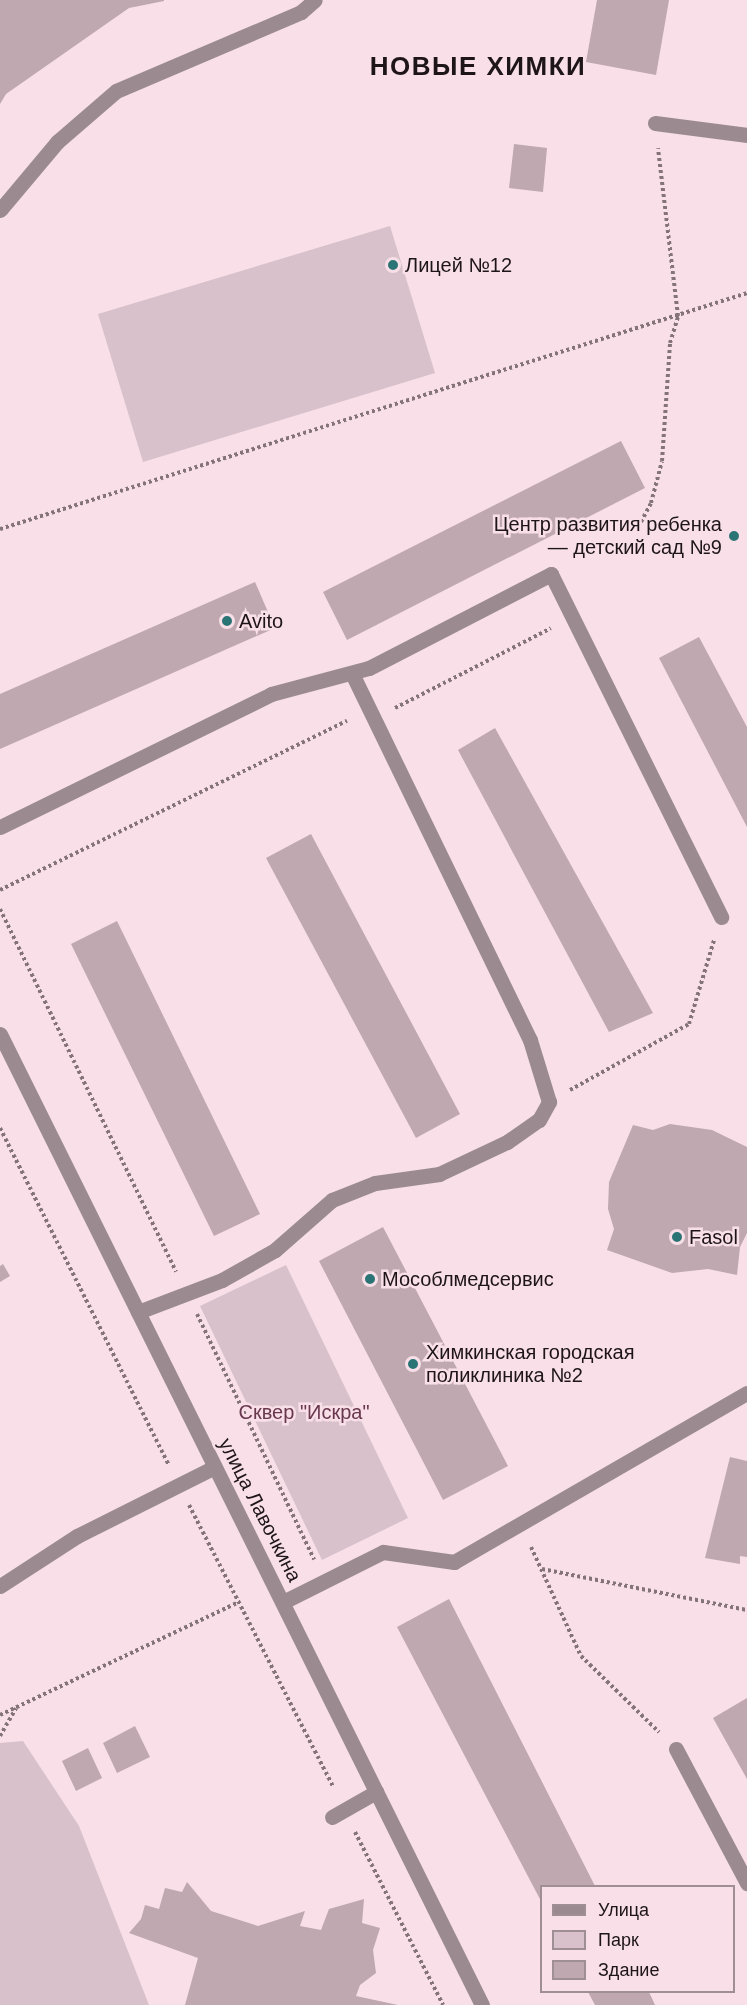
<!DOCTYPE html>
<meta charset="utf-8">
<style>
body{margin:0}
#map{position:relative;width:747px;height:2005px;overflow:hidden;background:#f8dfe8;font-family:Arial,sans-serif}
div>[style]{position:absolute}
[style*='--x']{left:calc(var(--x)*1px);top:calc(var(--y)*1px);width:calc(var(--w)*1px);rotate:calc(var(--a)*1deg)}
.green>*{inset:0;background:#d8c1ca}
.building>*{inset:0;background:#bfa8b0}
.path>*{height:4px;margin-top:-2px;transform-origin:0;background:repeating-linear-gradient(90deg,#84747a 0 3px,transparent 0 6px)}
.service>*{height:15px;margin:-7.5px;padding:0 7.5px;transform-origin:7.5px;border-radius:7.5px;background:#9b8b91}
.tertiary>*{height:15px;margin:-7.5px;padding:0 7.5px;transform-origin:7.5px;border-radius:7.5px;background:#9b8b91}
.dots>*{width:16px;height:16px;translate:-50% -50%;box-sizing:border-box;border:3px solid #f8dfe8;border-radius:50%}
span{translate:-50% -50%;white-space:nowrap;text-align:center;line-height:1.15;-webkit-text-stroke:5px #f8dfe8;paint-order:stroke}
.poi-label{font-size:20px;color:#1d1518}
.left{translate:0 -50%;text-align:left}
.right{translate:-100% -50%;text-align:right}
.park-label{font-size:20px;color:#6a384e}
.street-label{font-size:20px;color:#1d1518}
.district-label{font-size:26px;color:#1d1518;font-weight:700;letter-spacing:1.5px}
.legend{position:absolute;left:540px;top:1885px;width:195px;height:108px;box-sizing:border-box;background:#f8dfe8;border:2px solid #a08e95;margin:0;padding:8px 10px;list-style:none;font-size:18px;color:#1d1518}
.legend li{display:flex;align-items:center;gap:12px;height:30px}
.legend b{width:30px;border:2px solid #a08e95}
</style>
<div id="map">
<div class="green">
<div style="clip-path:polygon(390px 226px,435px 373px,143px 462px,98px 314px)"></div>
<div style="clip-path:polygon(286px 1265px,408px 1518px,322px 1560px,200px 1306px)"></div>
<div style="clip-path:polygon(23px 1741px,79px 1826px,149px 2005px,0 2005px,0 1743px)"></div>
</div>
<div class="building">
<div style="clip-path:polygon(0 0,164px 0,164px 1px,129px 8px,6px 94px,0 104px)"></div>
<div style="clip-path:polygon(597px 0,669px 0,656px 75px,586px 62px)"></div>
<div style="clip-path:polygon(514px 144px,547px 148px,543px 192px,509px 188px)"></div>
<div style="clip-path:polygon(621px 441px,645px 488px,347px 640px,323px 592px)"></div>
<div style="clip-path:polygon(255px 582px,275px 628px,0 749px,0 694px)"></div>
<div style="clip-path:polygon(699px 637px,747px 727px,747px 827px,659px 658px)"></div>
<div style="clip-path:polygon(495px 728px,653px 1013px,609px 1032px,458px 750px)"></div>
<div style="clip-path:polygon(311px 834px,460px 1114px,416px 1138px,266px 858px)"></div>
<div style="clip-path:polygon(117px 921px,260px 1214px,214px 1236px,71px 944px)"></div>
<div style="clip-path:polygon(670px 1124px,712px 1130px,747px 1147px,747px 1233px,740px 1247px,737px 1275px,708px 1269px,672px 1273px,607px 1250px,614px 1229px,608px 1209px,609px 1182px,633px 1125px,653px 1130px)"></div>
<div style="clip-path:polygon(383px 1227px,508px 1466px,443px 1500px,319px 1261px)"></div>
<div style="clip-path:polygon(3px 1264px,10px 1276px,0 1282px,0 1266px)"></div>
<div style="clip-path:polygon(730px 1457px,747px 1461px,747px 1557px,740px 1556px,740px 1564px,705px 1558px)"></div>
<div style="clip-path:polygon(449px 1599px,595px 1886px,542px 1886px,542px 1903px,397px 1627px)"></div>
<div style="clip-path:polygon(747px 1698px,747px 1779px,713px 1718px)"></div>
<div style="clip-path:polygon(135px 1726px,150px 1757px,117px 1773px,103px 1743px)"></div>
<div style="clip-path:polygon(88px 1748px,102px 1778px,76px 1791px,62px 1761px)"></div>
<div style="clip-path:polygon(187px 1882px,211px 1911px,258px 1926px,305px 1911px,300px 1926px,321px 1930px,329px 1909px,364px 1899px,362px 1923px,380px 1928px,373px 1950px,376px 1973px,360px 1985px,356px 1996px,398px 2005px,185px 2005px,198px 1958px,129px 1933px,141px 1919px,145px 1905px,159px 1909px,165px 1888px,182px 1892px)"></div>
<div style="clip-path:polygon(588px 1992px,649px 1992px,655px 2005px,595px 2005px)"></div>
</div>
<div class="path">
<div style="--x:641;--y:522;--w:21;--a:-62"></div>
<div style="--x:651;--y:503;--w:43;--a:-75.3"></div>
<div style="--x:662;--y:461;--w:118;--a:-86.1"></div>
<div style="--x:670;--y:343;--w:28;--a:-73"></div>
<div style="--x:678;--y:316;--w:169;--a:-96.8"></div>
<div style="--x:0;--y:529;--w:783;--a:-17.53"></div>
<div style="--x:395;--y:708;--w:175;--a:-27.1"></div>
<div style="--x:0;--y:890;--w:386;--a:-26"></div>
<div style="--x:0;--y:909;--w:403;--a:64.1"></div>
<div style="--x:570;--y:1090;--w:136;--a:-29"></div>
<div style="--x:689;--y:1024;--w:88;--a:-73.4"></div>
<div style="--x:0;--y:1128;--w:376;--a:63.4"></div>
<div style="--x:197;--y:1314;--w:272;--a:64.5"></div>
<div style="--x:189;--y:1505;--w:317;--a:62.9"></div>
<div style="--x:531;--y:1547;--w:120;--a:65.4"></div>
<div style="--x:581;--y:1656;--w:109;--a:44.3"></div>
<div style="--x:542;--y:1569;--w:209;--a:11.3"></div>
<div style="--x:0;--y:1715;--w:264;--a:-25.3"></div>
<div style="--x:0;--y:1736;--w:32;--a:-60"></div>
<div style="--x:355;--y:1832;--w:194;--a:63"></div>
</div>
<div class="service">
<div style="--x:655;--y:123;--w:93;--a:7.4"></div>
<div style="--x:0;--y:210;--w:89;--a:-50"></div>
<div style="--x:57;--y:142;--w:78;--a:-40.8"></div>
<div style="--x:116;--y:91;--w:201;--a:-23.1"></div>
<div style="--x:301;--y:12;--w:18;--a:-41"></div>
<div style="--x:0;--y:827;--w:302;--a:-26.1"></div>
<div style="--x:271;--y:694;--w:101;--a:-14.9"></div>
<div style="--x:369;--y:668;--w:205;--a:-27.3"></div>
<div style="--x:551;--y:574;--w:383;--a:63.6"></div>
<div style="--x:138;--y:1312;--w:90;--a:-20.9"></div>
<div style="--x:222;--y:1280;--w:61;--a:-29.5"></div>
<div style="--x:275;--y:1250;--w:76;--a:-41.3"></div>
<div style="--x:332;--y:1200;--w:46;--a:-21.6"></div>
<div style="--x:375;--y:1183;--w:65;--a:-8"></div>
<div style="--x:439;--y:1174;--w:75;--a:-25.2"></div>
<div style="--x:507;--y:1142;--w:39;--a:-35"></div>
<div style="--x:539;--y:1120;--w:21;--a:-61"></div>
<div style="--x:549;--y:1102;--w:65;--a:-107"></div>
<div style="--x:530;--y:1040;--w:408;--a:-115.9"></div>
<div style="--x:0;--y:1586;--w:92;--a:-33"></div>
<div style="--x:77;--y:1536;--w:154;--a:-26.6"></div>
<div style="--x:283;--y:1602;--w:112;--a:-26.6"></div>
<div style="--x:383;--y:1552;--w:72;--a:8"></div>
<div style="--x:454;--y:1562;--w:338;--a:-30"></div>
<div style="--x:676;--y:1749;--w:152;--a:62.1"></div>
<div style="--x:332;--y:1817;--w:51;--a:-29.6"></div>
</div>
<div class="tertiary">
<div style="--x:0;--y:1034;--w:1084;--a:63.6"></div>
</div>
<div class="dots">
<div style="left:393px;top:265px;background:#2a7476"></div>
<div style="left:734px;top:536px;background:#2a7476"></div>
<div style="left:227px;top:621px;background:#2a7476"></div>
<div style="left:677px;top:1237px;background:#2a7476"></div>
<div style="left:370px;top:1279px;background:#2a7476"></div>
<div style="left:413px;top:1364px;background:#2a7476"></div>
</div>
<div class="poi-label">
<span class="left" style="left:405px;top:265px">Лицей №12</span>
<span class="right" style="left:722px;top:536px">Центр развития ребенка<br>— детский сад №9</span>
<span class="left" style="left:239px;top:621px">Avito</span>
<span class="left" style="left:689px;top:1237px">Fasol</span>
<span class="left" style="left:382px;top:1279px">Мособлмедсервис</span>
<span class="left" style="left:426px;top:1364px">Химкинская городская<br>поликлиника №2</span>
</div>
<div class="park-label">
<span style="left:304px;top:1412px">Сквер "Искра"</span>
</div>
<div class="street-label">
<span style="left:260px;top:1510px;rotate:63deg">улица Лавочкина</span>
</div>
<div class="district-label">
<span style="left:478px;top:67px">НОВЫЕ ХИМКИ</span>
</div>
<ul class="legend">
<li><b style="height:8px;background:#9b8b91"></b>Улица</li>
<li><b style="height:16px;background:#d8c1ca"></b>Парк</li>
<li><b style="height:16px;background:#bfa8b0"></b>Здание</li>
</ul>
</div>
